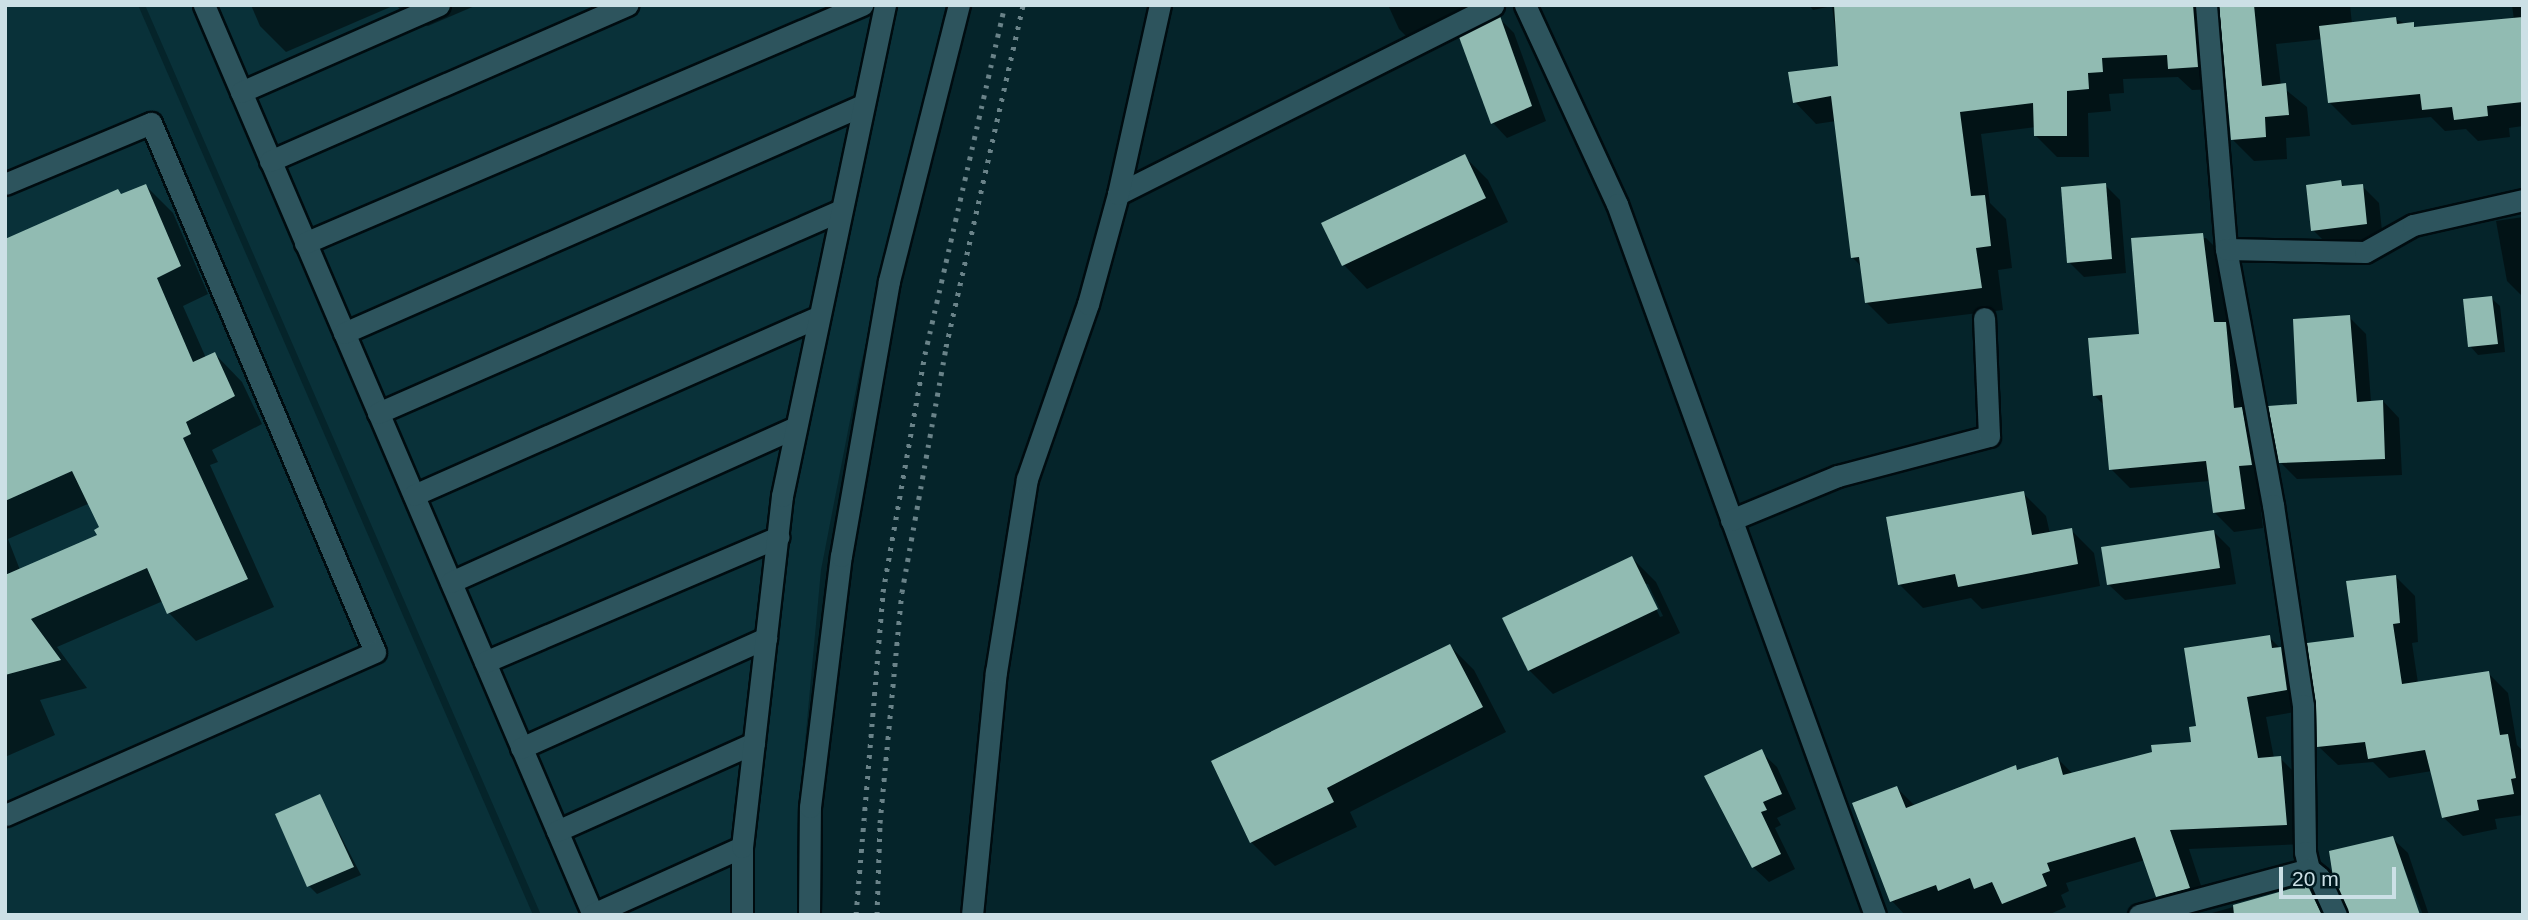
<!DOCTYPE html>
<style>
body{margin:0}
#map{position:relative;width:2528px;height:920px;overflow:hidden;background:#05242a;font-family:Arial,sans-serif}
div>[style]{position:absolute}
[style*='--x']{left:calc(var(--x)*1px);top:calc(var(--y)*1px);width:calc(var(--w)*1px);rotate:calc(var(--a)*1deg)}
.built>*{inset:0;background:#093139}
.shadow>*{inset:0;background:#0007}
.building>*{inset:0;background:#91bbb2}
.roads{filter:drop-shadow(2px 0 #000c10) drop-shadow(-2px 0 #000c10) drop-shadow(0 2px #000c10) drop-shadow(0 -2px #000c10)}
.minor>*{height:21px;margin:-10.5px;padding:0 10.5px;transform-origin:10.5px;border-radius:10.5px;background:#2d545d}
.rail>*{height:5px;margin-top:-2.5px;transform-origin:0;background:repeating-linear-gradient(90deg,#6a8389 0 3.5px,transparent 0 10.5px)}
span{translate:-50% -50%;white-space:nowrap;text-align:center;line-height:1.15;-webkit-text-stroke:7px #001a20;paint-order:stroke}
.frame{position:absolute;inset:0;border:7px solid #cce0e6;pointer-events:none}
.scale{position:absolute;left:2279px;top:867px;width:117px;height:32px;box-sizing:border-box;border:4px solid #cce0e6;border-top:0;padding-left:9px;font-size:21px;line-height:24px;white-space:nowrap;color:#cce0e6;-webkit-text-stroke:5px #001a20;paint-order:stroke}
</style>
<div id="map">
<div class="built">
<div style="clip-path:polygon(5px 5px,138px 5px,533px 915px,5px 915px)"></div>
<div style="clip-path:polygon(145px 5px,946px 5px,860px 369px,821px 570px,798px 819px,797px 915px,541px 915px)"></div>
</div>
<div class="shadow">
<div style="clip-path:polygon(251px 5px,395px 5px,286px 52px,260px 26px)"></div>
<div style="clip-path:polygon(396px 5px,477px 5px,428px 26px,410px 20px)"></div>
<div style="clip-path:polygon(1388px 5px,1485px 5px,1414px 44px,1399px 29px)"></div>
<div style="clip-path:polygon(1809px 5px,2350px 5px,2352px 24px,2395px 19px,2417px 29px,2514px 20px,2512px 5px,2523px 5px,2523px 126px,2509px 128px,2510px 137px,2478px 141px,2466px 129px,2445px 131px,2431px 117px,2352px 125px,2330px 103px,2323px 39px,2276px 44px,2281px 86px,2307px 107px,2310px 136px,2286px 138px,2287px 159px,2254px 161px,2232px 139px,2222px 12px,2214px 28px,2219px 89px,2192px 90px,2178px 77px,2123px 79px,2124px 93px,2109px 94px,2111px 111px,2088px 113px,2089px 157px,2057px 157px,2035px 135px,2035px 127px,1981px 134px,1990px 203px,2006px 219px,2012px 268px,1998px 270px,2003px 310px,1888px 324px,1866px 302px,1862px 267px,1852px 257px,1836px 121px,1816px 124px,1795px 102px,1840px 67px,1832px 6px,1813px 10px)"></div>
<div style="clip-path:polygon(1499px 18px,1514px 33px,1546px 121px,1507px 138px,1493px 123px,1462px 37px)"></div>
<div style="clip-path:polygon(1464px 156px,1488px 180px,1508px 222px,1367px 289px,1344px 265px)"></div>
<div style="clip-path:polygon(2340px 182px,2346px 188px,2362px 186px,2379px 203px,2383px 240px,2329px 246px,2313px 230px)"></div>
<div style="clip-path:polygon(2105px 185px,2120px 200px,2126px 273px,2084px 277px,2069px 262px)"></div>
<div style="clip-path:polygon(evenodd,146px 186px,173px 213px,208px 294px,183px 306px,206px 358px,215px 354px,242px 382px,262px 424px,212px 450px,218px 462px,210px 465px,274px 607px,196px 641px,169px 613px,163px 601px,57px 647px,87px 688px,40px 700px,55px 735px,5px 757px,5px 240px,146px 186px,90px 503px,102px 528px,99px 536px,20px 570px,8px 539px,90px 503px)"></div>
<div style="clip-path:polygon(2523px 217px,2523px 297px,2507px 281px,2496px 221px)"></div>
<div style="clip-path:polygon(2206px 238px,2225px 257px,2271px 484px,2258px 485px,2263px 528px,2234px 532px,2214px 512px,2210px 481px,2130px 488px,2111px 469px,2105px 406px,2095px 396px,2141px 335px,2133px 240px)"></div>
<div style="clip-path:polygon(2491px 298px,2500px 306px,2505px 352px,2478px 355px,2470px 346px)"></div>
<div style="clip-path:polygon(2349px 317px,2366px 334px,2371px 402px,2383px 401px,2399px 418px,2402px 475px,2297px 479px,2280px 462px)"></div>
<div style="clip-path:polygon(2023px 493px,2046px 516px,2050px 534px,2071px 530px,2094px 553px,2100px 586px,1982px 609px,1971px 598px,1923px 608px,1900px 585px,1888px 518px)"></div>
<div style="clip-path:polygon(2214px 532px,2230px 548px,2236px 584px,2125px 600px,2108px 584px)"></div>
<div style="clip-path:polygon(evenodd,1632px 558px,1656px 582px,1680px 633px,1553px 694px,1529px 670px,1632px 558px,1644px 584px,1648px 584px,1663px 616px,1660px 617px,1644px 584px)"></div>
<div style="clip-path:polygon(2395px 576px,2415px 596px,2418px 642px,2412px 643px,2418px 683px,2488px 673px,2508px 693px,2517px 745px,2523px 751px,2523px 815px,2495px 819px,2497px 829px,2463px 836px,2443px 817px,2432px 771px,2389px 778px,2373px 762px,2338px 765px,2318px 746px,2356px 638px)"></div>
<div style="clip-path:polygon(2269px 637px,2301px 669px,2307px 710px,2266px 717px,2274px 758px,2280px 758px,2300px 778px,2306px 844px,2189px 849px,2206px 901px,2176px 911px,2155px 891px,2145px 860px,2066px 883px,2069px 891px,2061px 895px,2066px 907px,2048px 915px,1905px 915px,1892px 901px,1854px 804px,1897px 788px,1915px 806px,2015px 767px,2019px 771px,2058px 759px,2073px 774px,2194px 743px,2198px 727px)"></div>
<div style="clip-path:polygon(1450px 646px,1474px 670px,1506px 732px,1350px 812px,1357px 827px,1275px 866px,1251px 842px)"></div>
<div style="clip-path:polygon(1761px 752px,1777px 767px,1796px 809px,1777px 818px,1781px 825px,1775px 828px,1795px 869px,1769px 882px,1753px 867px)"></div>
<div style="clip-path:polygon(320px 796px,361px 875px,317px 894px,309px 886px)"></div>
<div style="clip-path:polygon(2392px 838px,2408px 853px,2429px 915px,2423px 915px)"></div>
<div style="clip-path:polygon(2307px 886px,2328px 915px,2205px 915px)"></div>
</div>
<div class="building">
<div style="clip-path:polygon(1834px 5px,2193px 5px,2198px 67px,2168px 69px,2167px 55px,2102px 58px,2103px 72px,2088px 73px,2089px 89px,2067px 91px,2067px 136px,2034px 136px,2033px 103px,1960px 112px,1971px 196px,1985px 195px,1991px 246px,1976px 248px,1982px 288px,1865px 303px,1859px 257px,1851px 258px,1831px 96px,1793px 103px,1788px 72px,1838px 66px)"></div>
<div style="clip-path:polygon(2219px 5px,2254px 5px,2262px 86px,2286px 83px,2289px 115px,2265px 117px,2266px 137px,2231px 140px)"></div>
<div style="clip-path:polygon(1500px 16px,1532px 106px,1491px 124px,1459px 37px)"></div>
<div style="clip-path:polygon(2396px 17px,2397px 24px,2414px 22px,2414px 27px,2523px 17px,2523px 102px,2487px 106px,2488px 116px,2454px 120px,2452px 107px,2422px 110px,2420px 94px,2328px 103px,2319px 26px)"></div>
<div style="clip-path:polygon(1465px 154px,1486px 198px,1342px 266px,1321px 223px)"></div>
<div style="clip-path:polygon(2341px 180px,2342px 186px,2363px 184px,2367px 224px,2311px 231px,2306px 185px)"></div>
<div style="clip-path:polygon(2106px 183px,2112px 259px,2067px 263px,2061px 187px)"></div>
<div style="clip-path:polygon(146px 184px,181px 266px,157px 278px,193px 362px,215px 352px,235px 396px,186px 422px,191px 434px,183px 438px,248px 579px,167px 614px,147px 568px,31px 619px,61px 660px,5px 675px,5px 575px,97px 535px,94px 530px,99px 527px,72px 471px,5px 501px,5px 239px,118px 189px,121px 194px)"></div>
<div style="clip-path:polygon(2203px 233px,2214px 322px,2226px 322px,2234px 408px,2242px 407px,2252px 465px,2239px 466px,2245px 509px,2213px 513px,2206px 461px,2109px 470px,2102px 395px,2093px 396px,2088px 338px,2139px 334px,2131px 238px)"></div>
<div style="clip-path:polygon(2492px 296px,2498px 344px,2468px 347px,2463px 299px)"></div>
<div style="clip-path:polygon(2350px 315px,2357px 402px,2383px 400px,2385px 459px,2279px 463px,2268px 406px,2297px 404px,2293px 319px)"></div>
<div style="clip-path:polygon(2024px 491px,2032px 535px,2072px 528px,2078px 564px,1958px 587px,1955px 574px,1898px 585px,1886px 517px)"></div>
<div style="clip-path:polygon(2214px 530px,2220px 568px,2107px 585px,2101px 547px)"></div>
<div style="clip-path:polygon(1632px 556px,1658px 609px,1528px 671px,1502px 618px)"></div>
<div style="clip-path:polygon(2396px 575px,2400px 623px,2393px 624px,2402px 684px,2489px 671px,2500px 735px,2508px 734px,2516px 778px,2511px 779px,2514px 794px,2477px 800px,2479px 810px,2442px 818px,2425px 750px,2368px 759px,2365px 742px,2317px 747px,2307px 643px,2354px 637px,2346px 581px)"></div>
<div style="clip-path:polygon(2270px 635px,2272px 648px,2281px 647px,2287px 690px,2247px 697px,2258px 758px,2281px 756px,2287px 825px,2170px 830px,2190px 888px,2156px 897px,2135px 837px,2047px 863px,2050px 871px,2042px 874px,2047px 886px,2002px 904px,1992px 882px,1974px 889px,1970px 878px,1938px 891px,1936px 885px,1890px 902px,1852px 803px,1897px 786px,1906px 808px,2016px 765px,2017px 770px,2058px 757px,2063px 775px,2152px 752px,2151px 745px,2191px 742px,2189px 727px,2196px 726px,2184px 648px)"></div>
<div style="clip-path:polygon(1450px 644px,1483px 707px,1327px 788px,1334px 802px,1250px 843px,1211px 761px)"></div>
<div style="clip-path:polygon(1762px 749px,1782px 794px,1763px 802px,1767px 810px,1761px 812px,1781px 854px,1752px 868px,1704px 776px)"></div>
<div style="clip-path:polygon(320px 794px,354px 867px,307px 887px,275px 814px)"></div>
<div style="clip-path:polygon(2393px 836px,2420px 915px,2349px 915px,2333px 877px,2329px 851px)"></div>
<div style="clip-path:polygon(2307px 884px,2322px 915px,2234px 915px,2233px 905px)"></div>
</div>
<div class="roads">
<div class="minor">
<div style="--x:204;--y:5;--w:990;--a:66.85"></div>
<div style="--x:1525;--y:5;--w:219;--a:65.2"></div>
<div style="--x:1617;--y:204;--w:756;--a:70.06"></div>
<div style="--x:2206;--y:5;--w:245;--a:85.3"></div>
<div style="--x:2226;--y:249;--w:260;--a:79.6"></div>
<div style="--x:2273;--y:505;--w:202;--a:81.5"></div>
<div style="--x:2303;--y:705;--w:147;--a:89.2"></div>
<div style="--x:2305;--y:852;--w:17;--a:77"></div>
<div style="--x:2309;--y:869;--w:13;--a:39"></div>
<div style="--x:2319;--y:877;--w:42;--a:65.9"></div>
<div style="--x:241;--y:92;--w:216;--a:-23.7"></div>
<div style="--x:270;--y:161;--w:390;--a:-23.6"></div>
<div style="--x:5;--y:184;--w:158;--a:-22.7"></div>
<div style="--x:151;--y:123;--w:574;--a:67.05"></div>
<div style="--x:375;--y:652;--w:404;--a:156.2"></div>
<div style="--x:1118;--y:194;--w:420;--a:-26.7"></div>
<div style="--x:305;--y:243;--w:606;--a:-23.14"></div>
<div style="--x:2226;--y:249;--w:139;--a:1.2"></div>
<div style="--x:2365;--y:252;--w:55;--a:-29.4"></div>
<div style="--x:2413;--y:225;--w:113;--a:-12.8"></div>
<div style="--x:344;--y:333;--w:567;--a:-23.72"></div>
<div style="--x:378;--y:413;--w:503;--a:-23.66"></div>
<div style="--x:414;--y:495;--w:441;--a:-23.8"></div>
<div style="--x:1731;--y:520;--w:116;--a:-22.4"></div>
<div style="--x:1838;--y:476;--w:156;--a:-14.8"></div>
<div style="--x:1989;--y:436;--w:118;--a:-92.4"></div>
<div style="--x:451;--y:582;--w:378;--a:-24.2"></div>
<div style="--x:485;--y:662;--w:319;--a:-23.1"></div>
<div style="--x:521;--y:748;--w:269;--a:-24.2"></div>
<div style="--x:557;--y:831;--w:216;--a:-24.1"></div>
<div style="--x:593;--y:914;--w:163;--a:-24.2"></div>
<div style="--x:742;--y:915;--w:68;--a:-90"></div>
<div style="--x:742;--y:847;--w:353;--a:-83.5"></div>
<div style="--x:782;--y:496;--w:502;--a:-78.15"></div>
<div style="--x:809;--y:915;--w:108;--a:-89.5"></div>
<div style="--x:810;--y:807;--w:253;--a:-83"></div>
<div style="--x:841;--y:556;--w:279;--a:-80.1"></div>
<div style="--x:889;--y:281;--w:285;--a:-75.8"></div>
<div style="--x:972;--y:915;--w:244;--a:-84.4"></div>
<div style="--x:996;--y:672;--w:195;--a:-80.9"></div>
<div style="--x:1027;--y:479;--w:185;--a:-70.8"></div>
<div style="--x:1088;--y:304;--w:114;--a:-74.7"></div>
<div style="--x:1118;--y:194;--w:194;--a:-77.5"></div>
<div style="--x:2139;--y:915;--w:176;--a:-15.1"></div>
</div>
</div>
<div class="rail">
<div style="--x:856;--y:915;--w:324;--a:-85.2"></div>
<div style="--x:883;--y:592;--w:242;--a:-80"></div>
<div style="--x:925;--y:354;--w:358;--a:-77.1"></div>
<div style="--x:877;--y:915;--w:92;--a:-88.1"></div>
<div style="--x:880;--y:823;--w:232;--a:-84.6"></div>
<div style="--x:902;--y:592;--w:249;--a:-79.8"></div>
<div style="--x:946;--y:347;--w:351;--a:-77.3"></div>
</div>
<div class="frame"></div>
<div class="scale">20 m</div>
</div>
